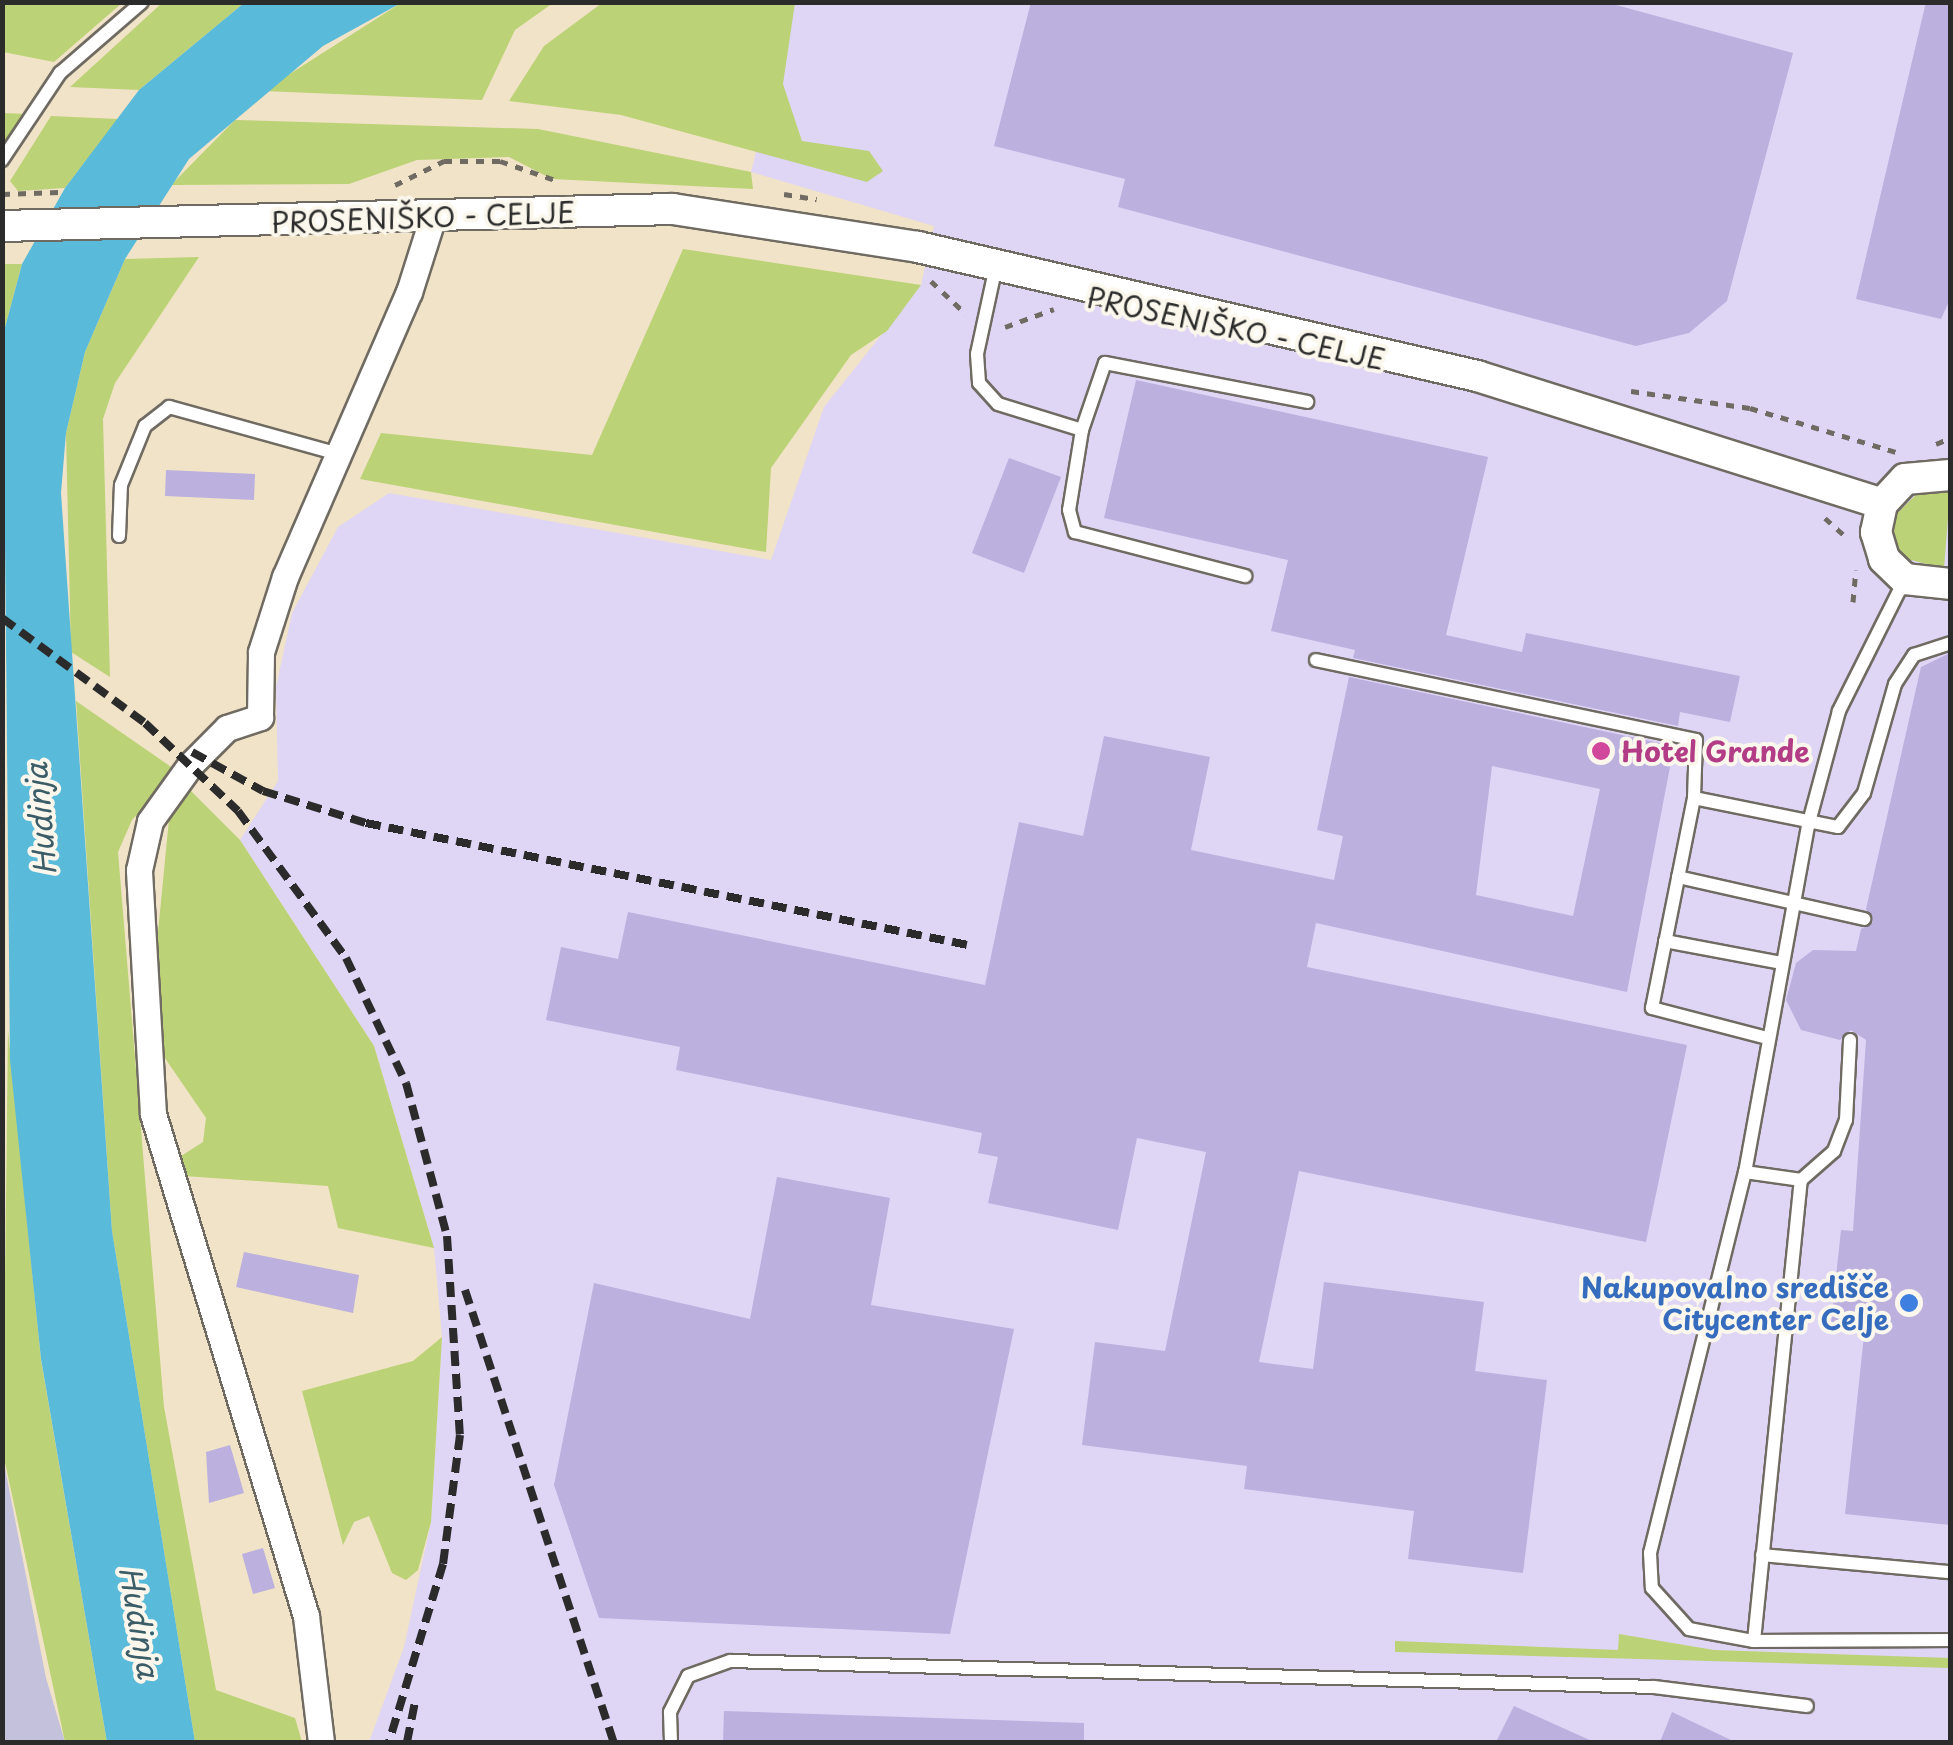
<!DOCTYPE html>
<meta charset="utf-8">
<style>
body{margin:0}
#map{position:relative;width:1953px;height:1745px;overflow:hidden;background:#f1e3c7;font-family:"Playpen Sans",sans-serif}
div>[style]{position:absolute}
[style*='--x']{left:calc(var(--x)*1px);top:calc(var(--y)*1px);width:calc(var(--w)*1px);rotate:calc(var(--a)*1deg)}
.built>*{inset:0;background:#dfd5f5}
.industrial>*{inset:0;background:#c3c1db}
.green>*{inset:0;background:#bcd276}
.water>*{inset:0;background:#5abad9}
.building>*{inset:0;background:#bcb0df}
.path>*{height:5px;margin-top:-2.5px;transform-origin:0;background:repeating-linear-gradient(90deg,#706b62 0 8px,transparent 0 16px)}
.roads{filter:drop-shadow(2px 0 #706b62) drop-shadow(-2px 0 #706b62) drop-shadow(0 2px #706b62) drop-shadow(0 -2px #706b62)}
.service>*{height:12px;margin:-6px;padding:0 6px;transform-origin:6px;border-radius:6px;background:#fff}
.minor>*{height:25px;margin:-12.5px;padding:0 12.5px;transform-origin:12.5px;border-radius:12.5px;background:#fff}
.tertiary>*{height:30px;margin:-15px;padding:0 15px;transform-origin:15px;border-radius:15px;background:#fff}
.rail>*{height:8px;margin-top:-4px;transform-origin:0;background:repeating-linear-gradient(90deg,#2b2b2b 0 15px,transparent 0 23px)}
.dots>*{width:28px;height:28px;translate:-50% -50%;box-sizing:border-box;border:5px solid #fbf7ec;border-radius:50%}
span{translate:-50% -50%;white-space:nowrap;text-align:center;line-height:1.15;-webkit-text-stroke:8px #fbf7ec;paint-order:stroke}
.street-label{font-size:28px;color:#2b2b2b}
.hotel-label{font-size:28px;color:#b23c85;font-weight:700}
.left{translate:0 -50%;text-align:left}
.shop-label{font-size:28px;color:#366cbe;font-weight:700}
.right{translate:-100% -50%;text-align:right}
.water-label{font-size:30px;color:#3b5d68;font-style:italic}
.frame{position:absolute;inset:0;border:5px solid #2b2b2b;pointer-events:none}
</style>
<div id="map">
<div class="built">
<div style="clip-path:polygon(795px 3px,1950px 3px,1950px 1742px,369px 1742px,404px 1647px,431px 1522px,442px 1337px,434px 1248px,374px 1046px,240px 840px,278px 781px,276px 687px,292px 613px,338px 527px,389px 493px,771px 560px,824px 407px,921px 285px,934px 226px,751px 172px)"></div>
</div>
<div class="industrial">
<div style="clip-path:polygon(2px 1453px,46px 1678px,65px 1742px,3px 1742px)"></div>
</div>
<div class="green">
<div style="clip-path:polygon(2px 3px,3px 2px,122px 3px,54px 62px,3px 52px)"></div>
<div style="clip-path:polygon(162px 3px,244px 3px,139px 90px,70px 87px)"></div>
<div style="clip-path:polygon(401px 3px,553px 3px,515px 30px,482px 100px,263px 91px)"></div>
<div style="clip-path:polygon(602px 3px,795px 3px,783px 84px,802px 141px,869px 151px,883px 171px,867px 182px,621px 115px,509px 101px,544px 46px)"></div>
<div style="clip-path:polygon(3px 113px,26px 114px,3px 151px)"></div>
<div style="clip-path:polygon(51px 116px,118px 119px,65px 188px,18px 191px,10px 181px)"></div>
<div style="clip-path:polygon(235px 120px,538px 129px,751px 172px,753px 189px,552px 179px,509px 157px,417px 160px,349px 184px,171px 185px)"></div>
<div style="clip-path:polygon(683px 249px,921px 285px,887px 331px,851px 355px,771px 468px,766px 552px,360px 479px,381px 433px,592px 455px)"></div>
<div style="clip-path:polygon(199px 257px,115px 383px,103px 419px,110px 677px,71px 652px,66px 433px,85px 352px,125px 259px)"></div>
<div style="clip-path:polygon(3px 264px,22px 264px,3px 335px)"></div>
<div style="clip-path:polygon(1923px 488px,1950px 492px,1944px 569px,1904px 558px,1893px 539px,1893px 517px)"></div>
<div style="clip-path:polygon(76px 701px,177px 771px,132px 820px,118px 852px,164px 1407px,216px 1690px,295px 1718px,302px 1742px,195px 1742px,112px 1231px)"></div>
<div style="clip-path:polygon(188px 788px,240px 840px,374px 1046px,434px 1248px,338px 1228px,328px 1186px,184px 1176px,178px 1158px,203px 1142px,206px 1118px,158px 1048px,155px 963px,170px 809px)"></div>
<div style="clip-path:polygon(8px 1031px,41px 1360px,107px 1742px,65px 1742px,3px 1453px)"></div>
<div style="clip-path:polygon(442px 1337px,431px 1522px,418px 1570px,406px 1580px,392px 1573px,369px 1516px,354px 1522px,343px 1545px,302px 1391px,413px 1361px)"></div>
<div style="clip-path:polygon(1619px 1634px,1714px 1650px,1950px 1658px,1950px 1668px,1395px 1652px,1395px 1641px,1618px 1650px)"></div>
</div>
<div class="water">
<div style="clip-path:polygon(244px 3px,401px 3px,323px 46px,189px 159px,125px 259px,85px 352px,66px 433px,61px 493px,112px 1231px,195px 1742px,107px 1742px,41px 1359px,10px 1060px,3px 335px,22px 264px,65px 188px,139px 90px)"></div>
</div>
<div class="building">
<div style="clip-path:polygon(1031px 2px,1605px 2px,1793px 53px,1727px 301px,1689px 333px,1636px 346px,1118px 207px,1125px 179px,994px 146px)"></div>
<div style="clip-path:polygon(1926px 2px,1950px 2px,1950px 299px,1941px 319px,1856px 299px)"></div>
<div style="clip-path:polygon(1136px 380px,1488px 457px,1446px 635px,1522px 652px,1526px 633px,1740px 676px,1730px 722px,1680px 712px,1678px 726px,1353px 658px,1355px 650px,1271px 631px,1288px 560px,1104px 518px)"></div>
<div style="clip-path:polygon(1009px 458px,1061px 477px,1024px 573px,972px 553px)"></div>
<div style="clip-path:polygon(166px 470px,255px 474px,254px 500px,165px 496px)"></div>
<div style="clip-path:polygon(1950px 653px,1950px 1525px,1845px 1514px,1865px 1326px,1831px 1323px,1841px 1230px,1853px 1231px,1866px 1040px,1851px 1030px,1840px 1040px,1801px 1030px,1786px 1000px,1796px 963px,1813px 950px,1856px 951px,1861px 929px,1873px 922px,1866px 909px,1921px 667px)"></div>
<div style="clip-path:polygon(evenodd,1349px 677px,1674px 746px,1627px 992px,1316px 923px,1307px 967px,1687px 1045px,1646px 1242px,1299px 1171px,1259px 1362px,1313px 1369px,1324px 1282px,1484px 1302px,1475px 1371px,1547px 1380px,1523px 1573px,1408px 1559px,1414px 1511px,1244px 1489px,1247px 1466px,1082px 1445px,1095px 1342px,1165px 1351px,1206px 1152px,1137px 1138px,1118px 1230px,988px 1203px,998px 1157px,978px 1153px,982px 1133px,676px 1070px,680px 1047px,546px 1020px,561px 947px,618px 959px,628px 912px,985px 985px,1019px 822px,1083px 836px,1104px 736px,1210px 757px,1191px 850px,1334px 880px,1343px 836px,1317px 830px,1349px 677px,1492px 766px,1600px 789px,1573px 916px,1476px 895px,1492px 766px)"></div>
<div style="clip-path:polygon(777px 1177px,890px 1198px,871px 1305px,1014px 1329px,950px 1634px,599px 1618px,554px 1485px,594px 1283px,750px 1319px)"></div>
<div style="clip-path:polygon(244px 1252px,359px 1275px,353px 1313px,236px 1287px)"></div>
<div style="clip-path:polygon(230px 1445px,244px 1493px,209px 1503px,206px 1452px)"></div>
<div style="clip-path:polygon(263px 1548px,275px 1588px,253px 1594px,242px 1554px)"></div>
<div style="clip-path:polygon(1514px 1706px,1594px 1742px,1496px 1742px)"></div>
<div style="clip-path:polygon(724px 1711px,1084px 1723px,1084px 1742px,723px 1742px)"></div>
<div style="clip-path:polygon(1672px 1712px,1735px 1742px,1660px 1742px)"></div>
</div>
<div class="path">
<div style="--x:395;--y:185;--w:55;--a:-26.1"></div>
<div style="--x:444;--y:161;--w:56;--a:0"></div>
<div style="--x:500;--y:161;--w:61;--a:19"></div>
<div style="--x:2;--y:194;--w:57;--a:-2"></div>
<div style="--x:784;--y:194;--w:33;--a:9"></div>
<div style="--x:931;--y:281;--w:48;--a:43.3"></div>
<div style="--x:1005;--y:327;--w:52;--a:-20.2"></div>
<div style="--x:1631;--y:391;--w:120;--a:8.1"></div>
<div style="--x:1750;--y:408;--w:152;--a:16.8"></div>
<div style="--x:1936;--y:444;--w:15;--a:-23"></div>
<div style="--x:1825;--y:518;--w:28;--a:42"></div>
<div style="--x:1853;--y:602;--w:32;--a:-85"></div>
</div>
<div class="roads">
<div class="service">
<div style="--x:2;--y:160;--w:105;--a:-56.3"></div>
<div style="--x:60;--y:73;--w:108;--a:-40.9"></div>
<div style="--x:996;--y:266;--w:90;--a:102.2"></div>
<div style="--x:977;--y:354;--w:29;--a:86"></div>
<div style="--x:979;--y:383;--w:28;--a:48"></div>
<div style="--x:998;--y:404;--w:88;--a:17.2"></div>
<div style="--x:1082;--y:430;--w:71;--a:-71.1"></div>
<div style="--x:1105;--y:363;--w:206;--a:10.9"></div>
<div style="--x:1082;--y:430;--w:81;--a:99.2"></div>
<div style="--x:1069;--y:510;--w:23;--a:75"></div>
<div style="--x:1075;--y:532;--w:176;--a:14.5"></div>
<div style="--x:119;--y:536;--w:51;--a:-87.8"></div>
<div style="--x:121;--y:485;--w:64;--a:-67.9"></div>
<div style="--x:145;--y:426;--w:31;--a:-38"></div>
<div style="--x:169;--y:407;--w:176;--a:15.5"></div>
<div style="--x:1905;--y:579;--w:148;--a:116.6"></div>
<div style="--x:1839;--y:711;--w:119;--a:105.1"></div>
<div style="--x:1808;--y:826;--w:352;--a:100.3"></div>
<div style="--x:1745;--y:1172;--w:393;--a:104"></div>
<div style="--x:1650;--y:1553;--w:35;--a:87"></div>
<div style="--x:1652;--y:1588;--w:55;--a:47.9"></div>
<div style="--x:1689;--y:1629;--w:66;--a:10.5"></div>
<div style="--x:1754;--y:1641;--w:196;--a:-0.3"></div>
<div style="--x:1316;--y:660;--w:388;--a:11.9"></div>
<div style="--x:1696;--y:740;--w:58;--a:92"></div>
<div style="--x:1694;--y:798;--w:214;--a:101.3"></div>
<div style="--x:1652;--y:1008;--w:119;--a:14.6"></div>
<div style="--x:1694;--y:798;--w:147;--a:11.4"></div>
<div style="--x:1838;--y:827;--w:43;--a:-52.6"></div>
<div style="--x:1864;--y:793;--w:113;--a:-74.1"></div>
<div style="--x:1895;--y:684;--w:35;--a:-57"></div>
<div style="--x:1914;--y:655;--w:38;--a:-18"></div>
<div style="--x:1678;--y:877;--w:191;--a:12.7"></div>
<div style="--x:1665;--y:941;--w:118;--a:10.7"></div>
<div style="--x:1745;--y:1172;--w:57;--a:8.1"></div>
<div style="--x:1801;--y:1180;--w:44;--a:-41.3"></div>
<div style="--x:1834;--y:1151;--w:33;--a:-69"></div>
<div style="--x:1846;--y:1120;--w:80;--a:-87.1"></div>
<div style="--x:1762;--y:1555;--w:189;--a:5.2"></div>
<div style="--x:1754;--y:1641;--w:463;--a:-84.2"></div>
<div style="--x:671;--y:1742;--w:30;--a:-92"></div>
<div style="--x:670;--y:1712;--w:40;--a:-63.4"></div>
<div style="--x:688;--y:1676;--w:45;--a:-19.7"></div>
<div style="--x:730;--y:1661;--w:924;--a:1.61"></div>
<div style="--x:1654;--y:1687;--w:154;--a:7.1"></div>
</div>
<div class="minor">
<div style="--x:321;--y:1742;--w:127;--a:-96.8"></div>
<div style="--x:306;--y:1616;--w:525;--a:-106.95"></div>
<div style="--x:153;--y:1114;--w:244;--a:-93.3"></div>
<div style="--x:139;--y:870;--w:50;--a:-77.3"></div>
<div style="--x:150;--y:821;--w:70;--a:-54.3"></div>
<div style="--x:191;--y:764;--w:51;--a:-45"></div>
<div style="--x:227;--y:728;--w:35;--a:-18"></div>
<div style="--x:260;--y:717;--w:65;--a:-89.1"></div>
<div style="--x:261;--y:652;--w:79;--a:-72.3"></div>
<div style="--x:285;--y:577;--w:311;--a:-66.5"></div>
<div style="--x:409;--y:292;--w:83;--a:-72.4"></div>
</div>
<div class="tertiary">
<div style="--x:2;--y:226;--w:671;--a:-1.45"></div>
<div style="--x:673;--y:209;--w:248;--a:8.8"></div>
<div style="--x:918;--y:247;--w:574;--a:12.99"></div>
<div style="--x:1477;--y:376;--w:425;--a:17.5"></div>
<div style="--x:1950;--y:475;--w:45;--a:174.9"></div>
<div style="--x:1905;--y:479;--w:34;--a:133"></div>
<div style="--x:1882;--y:504;--w:29;--a:102"></div>
<div style="--x:1876;--y:532;--w:28;--a:73"></div>
<div style="--x:1884;--y:559;--w:29;--a:44"></div>
<div style="--x:1905;--y:579;--w:45;--a:6.3"></div>
</div>
</div>
<div class="rail">
<div style="--x:2;--y:618;--w:177;--a:36.3"></div>
<div style="--x:145;--y:723;--w:128;--a:43.4"></div>
<div style="--x:238;--y:811;--w:182;--a:53.7"></div>
<div style="--x:346;--y:958;--w:139;--a:64.4"></div>
<div style="--x:406;--y:1083;--w:158;--a:75"></div>
<div style="--x:447;--y:1236;--w:199;--a:86.3"></div>
<div style="--x:460;--y:1435;--w:130;--a:97.5"></div>
<div style="--x:443;--y:1564;--w:186;--a:106.9"></div>
<div style="--x:192;--y:752;--w:81;--a:28.8"></div>
<div style="--x:263;--y:791;--w:108;--a:17.3"></div>
<div style="--x:366;--y:823;--w:614;--a:11.46"></div>
<div style="--x:465;--y:1290;--w:476;--a:71.8"></div>
<div style="--x:407;--y:1742;--w:41;--a:-78.7"></div>
</div>
<div class="dots">
<div style="left:1601px;top:751px;background:#d1479c"></div>
<div style="left:1909px;top:1303px;background:#3f7fe0"></div>
</div>
<div class="street-label">
<span style="left:423px;top:217px;rotate:-2deg">PROSENIŠKO - CELJE</span>
<span style="left:1236px;top:328px;rotate:12deg">PROSENIŠKO - CELJE</span>
</div>
<div class="hotel-label">
<span class="left" style="left:1621px;top:751px">Hotel Grande</span>
</div>
<div class="shop-label">
<span class="right" style="left:1889px;top:1303px">Nakupovalno središče<br>Citycenter Celje</span>
</div>
<div class="water-label">
<span style="left:40px;top:819px;rotate:-95deg">Hudinja</span>
<span style="left:140px;top:1622px;rotate:80deg">Hudinja</span>
</div>
<div class="frame"></div>
</div>
